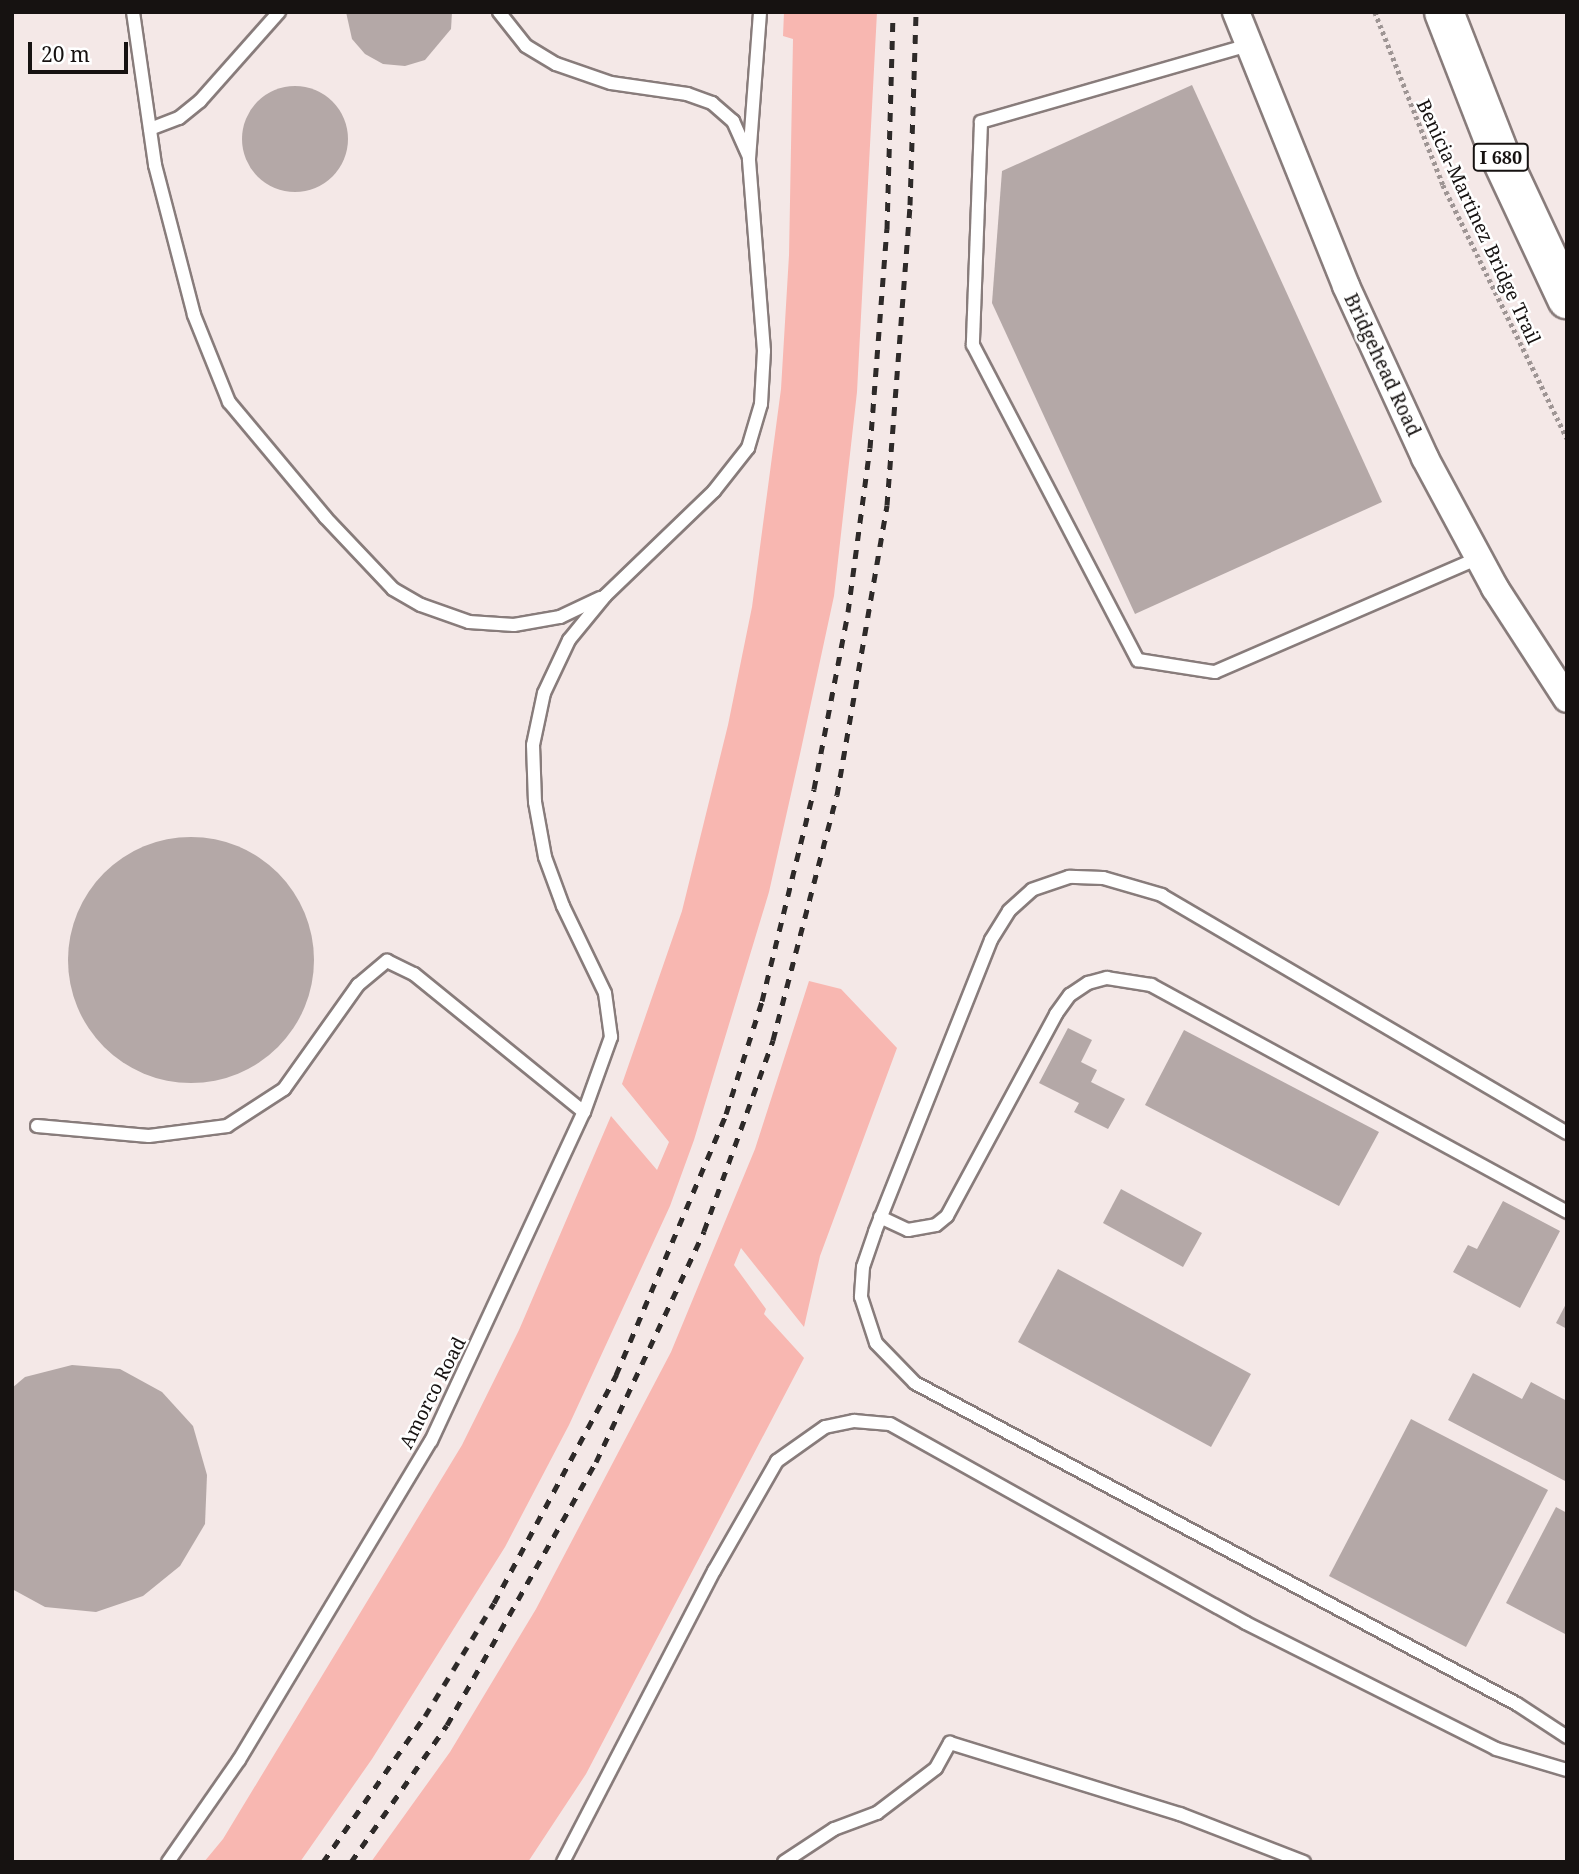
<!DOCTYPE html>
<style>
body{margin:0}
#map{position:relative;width:1579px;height:1874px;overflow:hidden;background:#f4e8e7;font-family:"Noto Serif",serif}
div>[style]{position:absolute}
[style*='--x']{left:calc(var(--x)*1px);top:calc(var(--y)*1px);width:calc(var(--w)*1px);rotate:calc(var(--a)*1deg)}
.green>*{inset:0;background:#f8b7b1}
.building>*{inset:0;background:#b4a8a7}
.round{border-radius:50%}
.path>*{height:4.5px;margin-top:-2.25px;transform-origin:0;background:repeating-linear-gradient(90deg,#9e9594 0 3.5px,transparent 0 7px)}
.roads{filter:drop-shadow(2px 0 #887c7b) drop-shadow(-2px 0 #887c7b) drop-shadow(0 2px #887c7b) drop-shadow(0 -2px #887c7b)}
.lane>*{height:12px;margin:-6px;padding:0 6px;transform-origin:6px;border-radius:6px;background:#fff}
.street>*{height:26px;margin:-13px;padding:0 13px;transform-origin:13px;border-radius:13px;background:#fff}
.highway>*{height:38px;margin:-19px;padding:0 19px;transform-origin:19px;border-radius:19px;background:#fff}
.rail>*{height:5px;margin-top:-2.5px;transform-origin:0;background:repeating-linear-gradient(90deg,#2e2a29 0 9px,transparent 0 18px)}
span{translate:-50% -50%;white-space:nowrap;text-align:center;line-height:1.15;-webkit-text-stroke:5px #fff;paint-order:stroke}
.shield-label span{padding:2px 5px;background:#fff;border:2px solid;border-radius:5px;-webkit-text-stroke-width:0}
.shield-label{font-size:18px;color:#161211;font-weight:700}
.street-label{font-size:19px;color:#161211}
.frame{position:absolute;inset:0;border:14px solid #161211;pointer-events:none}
.scale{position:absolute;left:28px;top:42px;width:100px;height:32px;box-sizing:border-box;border:4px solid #161211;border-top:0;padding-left:9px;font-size:21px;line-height:24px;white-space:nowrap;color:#161211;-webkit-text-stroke:5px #fff;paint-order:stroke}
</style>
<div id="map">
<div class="green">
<div style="clip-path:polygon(784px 12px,877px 12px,857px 392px,834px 596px,800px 754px,769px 892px,694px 1140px,670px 1206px,569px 1425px,505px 1547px,372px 1759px,300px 1862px,204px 1862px,223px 1839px,462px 1445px,519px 1330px,611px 1116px,657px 1170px,669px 1142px,622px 1084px,682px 911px,728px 725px,752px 607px,781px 389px,789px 255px,793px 39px,783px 36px)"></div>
<div style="clip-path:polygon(809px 981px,841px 989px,897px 1048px,820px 1256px,804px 1327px,741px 1248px,734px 1265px,766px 1309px,764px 1314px,804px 1358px,586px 1774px,528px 1862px,371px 1862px,450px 1752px,536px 1609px,671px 1352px,755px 1149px)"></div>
</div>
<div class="building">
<div style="clip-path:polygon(346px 12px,452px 12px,451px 29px,425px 60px,405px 66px,383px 64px,365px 54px,352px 39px)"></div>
<div style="clip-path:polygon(1192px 85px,1382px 502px,1135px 614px,992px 303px,1002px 171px)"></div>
<div class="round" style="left:242px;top:86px;width:106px;height:106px"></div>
<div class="round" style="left:68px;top:837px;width:246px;height:246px"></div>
<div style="clip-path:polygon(1068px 1028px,1092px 1040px,1081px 1062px,1097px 1070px,1091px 1082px,1125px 1099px,1108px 1129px,1074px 1112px,1079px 1103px,1039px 1083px)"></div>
<div style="clip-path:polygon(1184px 1030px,1379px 1132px,1339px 1206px,1145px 1105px)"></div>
<div style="clip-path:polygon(1121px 1189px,1202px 1233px,1183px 1267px,1103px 1223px)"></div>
<div style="clip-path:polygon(1503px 1201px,1560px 1231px,1520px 1308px,1453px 1272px,1468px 1245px,1477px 1249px)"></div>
<div style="clip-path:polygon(1058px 1269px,1251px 1374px,1211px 1447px,1018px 1342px)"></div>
<div style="clip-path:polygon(1567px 1302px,1567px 1329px,1556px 1323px)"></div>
<div style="clip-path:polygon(72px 1365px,120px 1369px,162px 1392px,193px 1426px,207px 1475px,205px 1524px,180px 1566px,143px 1596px,96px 1612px,45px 1607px,12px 1589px,12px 1388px,25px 1377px)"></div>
<div style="clip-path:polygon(1473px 1373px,1522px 1399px,1531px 1382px,1567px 1401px,1567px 1482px,1448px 1420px)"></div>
<div style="clip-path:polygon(1411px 1419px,1548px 1490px,1466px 1647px,1329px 1576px)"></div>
<div style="clip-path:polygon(1556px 1507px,1567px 1513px,1567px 1635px,1506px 1603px)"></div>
</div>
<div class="path">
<div style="--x:1375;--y:12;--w:186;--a:68.5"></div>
<div style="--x:1443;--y:185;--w:282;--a:63.9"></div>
</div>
<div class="roads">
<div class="lane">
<div style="--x:133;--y:12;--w:155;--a:81.8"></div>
<div style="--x:155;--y:165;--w:155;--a:75.4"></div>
<div style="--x:194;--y:315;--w:94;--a:68.1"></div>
<div style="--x:229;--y:402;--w:150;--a:50.1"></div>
<div style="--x:325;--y:517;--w:99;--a:46.6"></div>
<div style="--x:393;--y:589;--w:32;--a:30"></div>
<div style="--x:421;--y:605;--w:51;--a:19.5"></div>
<div style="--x:469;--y:622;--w:45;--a:3.8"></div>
<div style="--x:514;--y:625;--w:47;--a:-9.9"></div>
<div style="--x:560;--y:617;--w:44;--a:-25.4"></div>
<div style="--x:499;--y:12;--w:43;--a:51.5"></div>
<div style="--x:526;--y:46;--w:35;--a:31"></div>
<div style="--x:556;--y:64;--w:58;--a:19.1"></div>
<div style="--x:611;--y:83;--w:77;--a:8.2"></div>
<div style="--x:687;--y:94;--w:27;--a:20"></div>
<div style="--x:712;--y:103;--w:28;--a:41"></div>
<div style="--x:733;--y:121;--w:39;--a:66"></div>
<div style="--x:1249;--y:45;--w:279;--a:164"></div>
<div style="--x:981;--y:122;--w:223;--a:92.1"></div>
<div style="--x:973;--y:345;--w:356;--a:62.4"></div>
<div style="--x:1138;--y:660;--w:78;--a:8.9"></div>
<div style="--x:1215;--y:672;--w:288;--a:-23.4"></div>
<div style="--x:150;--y:129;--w:31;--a:-21"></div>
<div style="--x:179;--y:118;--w:27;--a:-39"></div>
<div style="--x:200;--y:101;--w:119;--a:-48.4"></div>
<div style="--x:37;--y:1126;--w:112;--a:5.1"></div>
<div style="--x:149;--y:1136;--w:79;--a:-7.3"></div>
<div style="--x:227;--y:1126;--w:68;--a:-33"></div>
<div style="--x:284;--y:1089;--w:128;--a:-54.6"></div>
<div style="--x:358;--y:985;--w:38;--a:-40"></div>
<div style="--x:387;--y:961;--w:30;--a:26"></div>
<div style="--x:414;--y:974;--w:219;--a:39.1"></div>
<div style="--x:1567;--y:1133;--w:470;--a:-149.6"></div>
<div style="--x:1162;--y:895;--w:61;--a:-163.9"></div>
<div style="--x:1103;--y:878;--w:34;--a:-178"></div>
<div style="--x:1069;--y:877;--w:39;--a:161"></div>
<div style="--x:1032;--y:890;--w:31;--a:138"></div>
<div style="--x:1009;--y:911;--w:34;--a:122"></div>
<div style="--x:991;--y:940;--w:314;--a:111.7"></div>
<div style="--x:875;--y:1232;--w:37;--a:109"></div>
<div style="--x:863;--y:1267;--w:30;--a:94"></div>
<div style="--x:861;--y:1297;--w:48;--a:71.9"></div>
<div style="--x:876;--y:1343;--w:56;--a:45.7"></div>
<div style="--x:915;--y:1383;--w:682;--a:28.07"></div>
<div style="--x:1517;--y:1704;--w:60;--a:33.4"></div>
<div style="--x:880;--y:1217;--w:31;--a:25"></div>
<div style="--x:908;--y:1230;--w:28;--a:-10"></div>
<div style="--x:936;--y:1225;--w:14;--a:-39"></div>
<div style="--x:947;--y:1216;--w:230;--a:-61.6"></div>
<div style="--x:1056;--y:1014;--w:24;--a:-54"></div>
<div style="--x:1070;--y:995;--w:22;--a:-34"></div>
<div style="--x:1088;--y:983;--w:20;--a:-15"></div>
<div style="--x:1107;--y:978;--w:45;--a:9"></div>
<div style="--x:1151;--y:985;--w:474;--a:28.6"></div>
<div style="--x:168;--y:1862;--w:124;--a:-55.2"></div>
<div style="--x:239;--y:1760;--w:372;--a:-59"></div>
<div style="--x:431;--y:1441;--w:363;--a:-65.1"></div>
<div style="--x:584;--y:1112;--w:80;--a:-70.2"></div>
<div style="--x:611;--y:1037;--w:44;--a:-97.8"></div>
<div style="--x:605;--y:993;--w:97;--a:-115.8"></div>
<div style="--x:563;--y:906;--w:52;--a:-110.2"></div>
<div style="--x:545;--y:857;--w:56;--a:-100.3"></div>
<div style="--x:535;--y:802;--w:57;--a:-92"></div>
<div style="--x:533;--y:745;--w:53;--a:-78.1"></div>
<div style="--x:544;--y:693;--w:59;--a:-64.7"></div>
<div style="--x:569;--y:640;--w:57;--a:-50.7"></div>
<div style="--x:605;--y:596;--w:151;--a:-43.9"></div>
<div style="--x:714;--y:491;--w:55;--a:-51.7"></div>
<div style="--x:748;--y:448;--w:46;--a:-73.5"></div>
<div style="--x:761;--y:404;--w:53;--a:-86.8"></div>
<div style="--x:764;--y:351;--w:193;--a:-94.5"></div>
<div style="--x:749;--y:159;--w:147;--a:-85.7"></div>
<div style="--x:563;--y:1862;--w:328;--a:-62.6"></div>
<div style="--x:714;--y:1571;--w:127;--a:-60.2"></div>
<div style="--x:777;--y:1461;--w:59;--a:-35.3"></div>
<div style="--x:825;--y:1427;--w:30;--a:-12"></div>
<div style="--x:854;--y:1421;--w:36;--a:5"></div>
<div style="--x:890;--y:1424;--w:408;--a:29.2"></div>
<div style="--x:1246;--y:1623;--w:280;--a:26.7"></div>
<div style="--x:1496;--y:1749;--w:74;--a:16.5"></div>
<div style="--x:784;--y:1862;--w:60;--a:-33.4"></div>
<div style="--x:834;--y:1829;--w:46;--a:-20.4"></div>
<div style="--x:877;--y:1813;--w:74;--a:-37.3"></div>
<div style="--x:936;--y:1768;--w:29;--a:-61"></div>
<div style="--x:950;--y:1743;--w:241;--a:17.2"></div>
<div style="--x:1180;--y:1814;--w:133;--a:21.2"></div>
</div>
<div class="street">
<div style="--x:1236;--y:12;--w:295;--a:68.1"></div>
<div style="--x:1346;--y:286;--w:189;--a:65.3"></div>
<div style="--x:1425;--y:458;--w:148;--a:61.7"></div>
<div style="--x:1495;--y:588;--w:132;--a:57"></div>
</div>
<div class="highway">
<div style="--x:1444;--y:12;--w:157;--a:68.7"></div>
<div style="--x:1501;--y:158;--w:156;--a:64.9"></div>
</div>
</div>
<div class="rail">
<div style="--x:323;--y:1862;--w:178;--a:-55.1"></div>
<div style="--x:425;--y:1716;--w:132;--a:-58.6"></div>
<div style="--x:494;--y:1603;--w:259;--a:-61.8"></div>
<div style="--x:616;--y:1375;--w:283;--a:-67.1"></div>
<div style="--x:726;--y:1114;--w:119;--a:-72.3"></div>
<div style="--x:762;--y:1001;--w:218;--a:-76.2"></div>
<div style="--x:814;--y:789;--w:180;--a:-79.1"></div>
<div style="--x:848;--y:612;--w:165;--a:-82.4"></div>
<div style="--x:870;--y:448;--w:220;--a:-85.6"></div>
<div style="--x:887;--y:229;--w:217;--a:-88.4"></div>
<div style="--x:351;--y:1862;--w:167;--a:-55"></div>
<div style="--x:447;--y:1725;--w:302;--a:-60.5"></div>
<div style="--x:596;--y:1462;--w:255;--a:-64.9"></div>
<div style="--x:704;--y:1231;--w:203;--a:-70.1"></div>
<div style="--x:773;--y:1040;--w:253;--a:-75.4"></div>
<div style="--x:837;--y:795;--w:294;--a:-80.2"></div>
<div style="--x:887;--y:505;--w:301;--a:-85.6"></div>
<div style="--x:910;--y:205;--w:193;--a:-88.2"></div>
</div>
<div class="shield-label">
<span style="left:1501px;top:157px">I 680</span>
</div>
<div class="street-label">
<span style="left:1478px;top:222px;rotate:65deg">Benicia-Martinez Bridge Trail</span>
<span style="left:1382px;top:365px;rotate:65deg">Bridgehead Road</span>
<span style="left:433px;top:1393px;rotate:-63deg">Amorco Road</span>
</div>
<div class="frame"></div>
<div class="scale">20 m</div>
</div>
